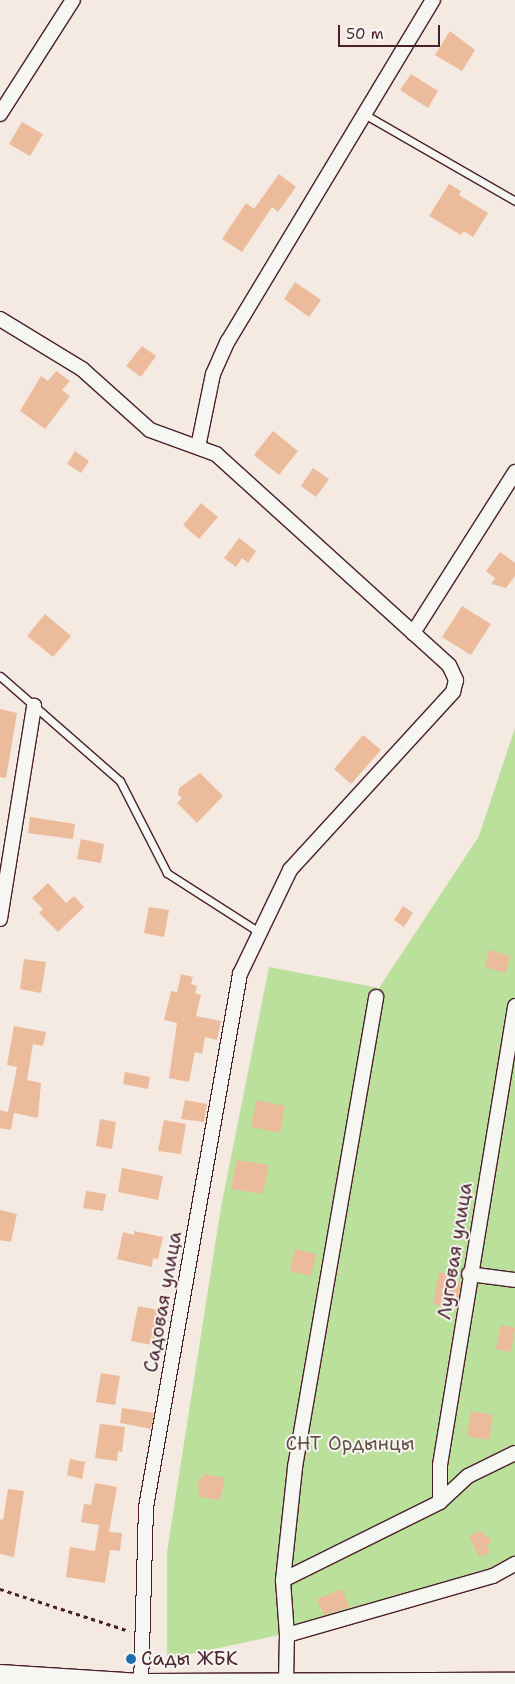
<!DOCTYPE html>
<meta charset="utf-8">
<style>
body{margin:0}
#map{position:relative;width:515px;height:1684px;overflow:hidden;background:#f4eae1;font-family:"Shantell Sans",sans-serif}
div>[style]{position:absolute}
[style*='--x']{left:calc(var(--x)*1px);top:calc(var(--y)*1px);width:calc(var(--w)*1px);rotate:calc(var(--a)*1deg)}
.green>*{inset:0;background:#bae09b}
.building>*{inset:0;background:#ebbb9c}
.path>*{height:2.5px;margin-top:-1.25px;transform-origin:0;background:repeating-linear-gradient(90deg,#4a1f2b 0 4px,transparent 0 8px)}
.roads{filter:drop-shadow(1px 0 #4a1f2b) drop-shadow(-1px 0 #4a1f2b) drop-shadow(0 1px #4a1f2b) drop-shadow(0 -1px #4a1f2b)}
.lane>*{height:7px;margin:-3.5px;padding:0 3.5px;transform-origin:3.5px;border-radius:3.5px;background:#f6f6f2}
.street>*{height:14px;margin:-7px;padding:0 7px;transform-origin:7px;border-radius:7px;background:#f6f6f2}
.secondary>*{height:20px;margin:-10px;padding:0 10px;transform-origin:10px;border-radius:10px;background:#f6f6f2}
.dots>*{width:14px;height:14px;translate:-50% -50%;box-sizing:border-box;border:2px solid #f6f6f2;border-radius:50%}
span{translate:-50% -50%;white-space:nowrap;text-align:center;line-height:1.15;-webkit-text-stroke:4px #f6f6f2;paint-order:stroke}
.street-label{font-size:19px;color:#4a1f2b}
.park-label{font-size:19px;color:#664f47}
.poi-label{font-size:19px;color:#4a1f2b}
.left{translate:0 -50%;text-align:left}
.scale{position:absolute;left:338px;top:25px;width:102px;height:22px;box-sizing:border-box;border:2px solid #4a1f2b;border-top:0;padding-left:6px;font-size:15px;line-height:18px;white-space:nowrap;color:#4a1f2b;-webkit-text-stroke:4px #f6f6f2;paint-order:stroke}
</style>
<div id="map">
<div class="green">
<div style="clip-path:polygon(515px 728px,515px 1560px,359px 1618px,167px 1659px,167px 1552px,221px 1207px,269px 967px,379px 988px,479px 836px)"></div>
</div>
<div class="building">
<div style="clip-path:polygon(450px 31px,475px 50px,462px 71px,435px 55px)"></div>
<div style="clip-path:polygon(411px 74px,438px 91px,428px 108px,400px 90px)"></div>
<div style="clip-path:polygon(22px 122px,43px 134px,30px 156px,9px 144px)"></div>
<div style="clip-path:polygon(279px 174px,296px 187px,278px 212px,272px 207px,242px 252px,222px 239px,246px 203px,254px 209px)"></div>
<div style="clip-path:polygon(449px 184px,461px 191px,459px 195px,488px 213px,473px 237px,464px 231px,461px 235px,429px 216px)"></div>
<div style="clip-path:polygon(295px 282px,321px 300px,309px 317px,284px 299px)"></div>
<div style="clip-path:polygon(142px 346px,156px 356px,141px 377px,126px 366px)"></div>
<div style="clip-path:polygon(56px 371px,70px 381px,62px 390px,70px 396px,45px 429px,20px 411px,41px 376px,48px 381px)"></div>
<div style="clip-path:polygon(273px 431px,298px 451px,279px 475px,254px 455px)"></div>
<div style="clip-path:polygon(75px 451px,89px 461px,81px 473px,67px 464px)"></div>
<div style="clip-path:polygon(313px 468px,329px 479px,316px 497px,301px 486px)"></div>
<div style="clip-path:polygon(201px 503px,218px 517px,199px 539px,183px 525px)"></div>
<div style="clip-path:polygon(239px 538px,256px 551px,248px 563px,242px 558px,236px 567px,224px 558px)"></div>
<div style="clip-path:polygon(500px 552px,515px 563px,515px 576px,506px 588px,491px 584px,495px 578px,486px 571px)"></div>
<div style="clip-path:polygon(462px 606px,491px 624px,471px 655px,442px 637px)"></div>
<div style="clip-path:polygon(45px 614px,71px 636px,53px 657px,27px 636px)"></div>
<div style="clip-path:polygon(0 709px,17px 713px,6px 778px,0 777px)"></div>
<div style="clip-path:polygon(363px 735px,381px 750px,351px 784px,334px 769px)"></div>
<div style="clip-path:polygon(200px 773px,223px 796px,197px 823px,177px 803px,182px 798px,178px 795px,179px 788px)"></div>
<div style="clip-path:polygon(30px 817px,75px 824px,73px 839px,28px 833px)"></div>
<div style="clip-path:polygon(81px 839px,104px 844px,101px 863px,77px 859px)"></div>
<div style="clip-path:polygon(48px 883px,66px 903px,74px 896px,84px 907px,58px 932px,39px 913px,43px 909px,32px 898px)"></div>
<div style="clip-path:polygon(403px 906px,413px 913px,404px 927px,394px 920px)"></div>
<div style="clip-path:polygon(149px 907px,169px 910px,164px 937px,144px 933px)"></div>
<div style="clip-path:polygon(489px 950px,510px 956px,506px 973px,485px 967px)"></div>
<div style="clip-path:polygon(24px 959px,46px 962px,41px 993px,20px 989px)"></div>
<div style="clip-path:polygon(181px 974px,193px 977px,191px 984px,197px 986px,195px 993px,201px 995px,196px 1016px,221px 1021px,217px 1040px,205px 1037px,202px 1054px,195px 1052px,189px 1082px,169px 1078px,177px 1023px,164px 1020px,171px 991px,177px 992px)"></div>
<div style="clip-path:polygon(14px 1026px,46px 1032px,43px 1046px,33px 1044px,27px 1080px,41px 1083px,38px 1118px,14px 1113px,11px 1130px,0 1128px,0 1110px,8px 1112px,17px 1067px,7px 1065px)"></div>
<div style="clip-path:polygon(125px 1072px,150px 1077px,148px 1089px,123px 1084px)"></div>
<div style="clip-path:polygon(185px 1100px,207px 1104px,204px 1122px,181px 1119px)"></div>
<div style="clip-path:polygon(257px 1100px,285px 1106px,280px 1133px,251px 1127px)"></div>
<div style="clip-path:polygon(100px 1119px,116px 1122px,112px 1149px,96px 1146px)"></div>
<div style="clip-path:polygon(164px 1120px,186px 1124px,181px 1154px,158px 1151px)"></div>
<div style="clip-path:polygon(237px 1160px,269px 1165px,263px 1194px,231px 1189px)"></div>
<div style="clip-path:polygon(122px 1168px,163px 1176px,158px 1200px,118px 1192px)"></div>
<div style="clip-path:polygon(86px 1191px,106px 1194px,103px 1211px,83px 1208px)"></div>
<div style="clip-path:polygon(0 1210px,17px 1214px,11px 1242px,0 1240px)"></div>
<div style="clip-path:polygon(134px 1231px,163px 1237px,158px 1259px,153px 1258px,152px 1267px,117px 1259px,123px 1232px,134px 1235px)"></div>
<div style="clip-path:polygon(295px 1249px,316px 1254px,311px 1276px,290px 1271px)"></div>
<div style="clip-path:polygon(439px 1272px,457px 1276px,455px 1282px,461px 1283px,457px 1305px,450px 1303px,449px 1308px,433px 1304px)"></div>
<div style="clip-path:polygon(138px 1306px,164px 1311px,158px 1346px,131px 1341px)"></div>
<div style="clip-path:polygon(501px 1325px,515px 1328px,511px 1352px,496px 1349px)"></div>
<div style="clip-path:polygon(101px 1373px,120px 1376px,115px 1405px,96px 1402px)"></div>
<div style="clip-path:polygon(122px 1408px,154px 1413px,151px 1429px,120px 1423px)"></div>
<div style="clip-path:polygon(471px 1411px,493px 1415px,489px 1440px,467px 1436px)"></div>
<div style="clip-path:polygon(100px 1424px,125px 1427px,122px 1452px,118px 1451px,117px 1461px,95px 1458px)"></div>
<div style="clip-path:polygon(70px 1459px,85px 1462px,82px 1479px,67px 1475px)"></div>
<div style="clip-path:polygon(205px 1474px,225px 1478px,220px 1500px,200px 1497px,197px 1484px)"></div>
<div style="clip-path:polygon(95px 1483px,117px 1487px,109px 1532px,122px 1533px,120px 1551px,110px 1550px,105px 1583px,66px 1577px,70px 1547px,95px 1551px,99px 1525px,81px 1522px,84px 1504px,91px 1505px)"></div>
<div style="clip-path:polygon(8px 1489px,24px 1491px,14px 1557px,0 1554px,0 1519px,3px 1520px)"></div>
<div style="clip-path:polygon(481px 1531px,492px 1541px,487px 1545px,490px 1552px,479px 1557px,469px 1536px)"></div>
<div style="clip-path:polygon(342px 1589px,349px 1607px,324px 1615px,317px 1599px)"></div>
</div>
<div class="path">
<div style="--x:0;--y:1589;--w:136;--a:18"></div>
</div>
<div class="roads">
<div class="lane">
<div style="--x:364;--y:114;--w:174;--a:29.9"></div>
<div style="--x:0;--y:676;--w:159;--a:41.2"></div>
<div style="--x:120;--y:781;--w:103;--a:62.9"></div>
<div style="--x:167;--y:873;--w:109;--a:32.7"></div>
</div>
<div class="street">
<div style="--x:0;--y:114;--w:135;--a:-57.4"></div>
<div style="--x:0;--y:319;--w:96;--a:31.4"></div>
<div style="--x:82;--y:369;--w:91;--a:41.9"></div>
<div style="--x:150;--y:430;--w:70;--a:20"></div>
<div style="--x:216;--y:454;--w:314;--a:42.2"></div>
<div style="--x:449;--y:665;--w:17;--a:65"></div>
<div style="--x:456;--y:680;--w:12;--a:104"></div>
<div style="--x:453;--y:692;--w:241;--a:132.5"></div>
<div style="--x:290;--y:870;--w:115;--a:115.7"></div>
<div style="--x:240;--y:974;--w:541;--a:100"></div>
<div style="--x:146;--y:1507;--w:177;--a:91.6"></div>
<div style="--x:198;--y:447;--w:75;--a:-78.4"></div>
<div style="--x:213;--y:374;--w:36;--a:-66"></div>
<div style="--x:228;--y:341;--w:398;--a:-59"></div>
<div style="--x:413;--y:633;--w:191;--a:-57.6"></div>
<div style="--x:0;--y:919;--w:216;--a:-80.9"></div>
<div style="--x:469;--y:1274;--w:46;--a:7.4"></div>
<div style="--x:440;--y:1502;--w:37;--a:-90"></div>
<div style="--x:440;--y:1465;--w:465;--a:-80.7"></div>
<div style="--x:283;--y:1580;--w:114;--a:-83.9"></div>
<div style="--x:295;--y:1467;--w:477;--a:-80.2"></div>
<div style="--x:287;--y:1635;--w:214;--a:-16"></div>
<div style="--x:493;--y:1576;--w:25;--a:-29"></div>
<div style="--x:286;--y:1681;--w:46;--a:-88.8"></div>
<div style="--x:287;--y:1635;--w:55;--a:-94.2"></div>
<div style="--x:283;--y:1580;--w:175;--a:-26.4"></div>
<div style="--x:440;--y:1502;--w:38;--a:-43"></div>
<div style="--x:468;--y:1476;--w:52;--a:-26.1"></div>
</div>
<div class="secondary">
<div style="--x:0;--y:1675;--w:141;--a:3.7"></div>
<div style="--x:141;--y:1684;--w:374;--a:-0.2"></div>
</div>
</div>
<div class="dots">
<div style="left:131px;top:1659px;background:#1f6fb2"></div>
</div>
<div class="street-label">
<span style="left:455px;top:1251px;rotate:-81deg">Луговая улица</span>
<span style="left:163px;top:1302px;rotate:-80deg">Садовая улица</span>
</div>
<div class="park-label">
<span style="left:350px;top:1444px">СНТ Ордынцы</span>
</div>
<div class="poi-label">
<span class="left" style="left:141px;top:1659px">Сады ЖБК</span>
</div>
<div class="scale">50 m</div>
</div>
